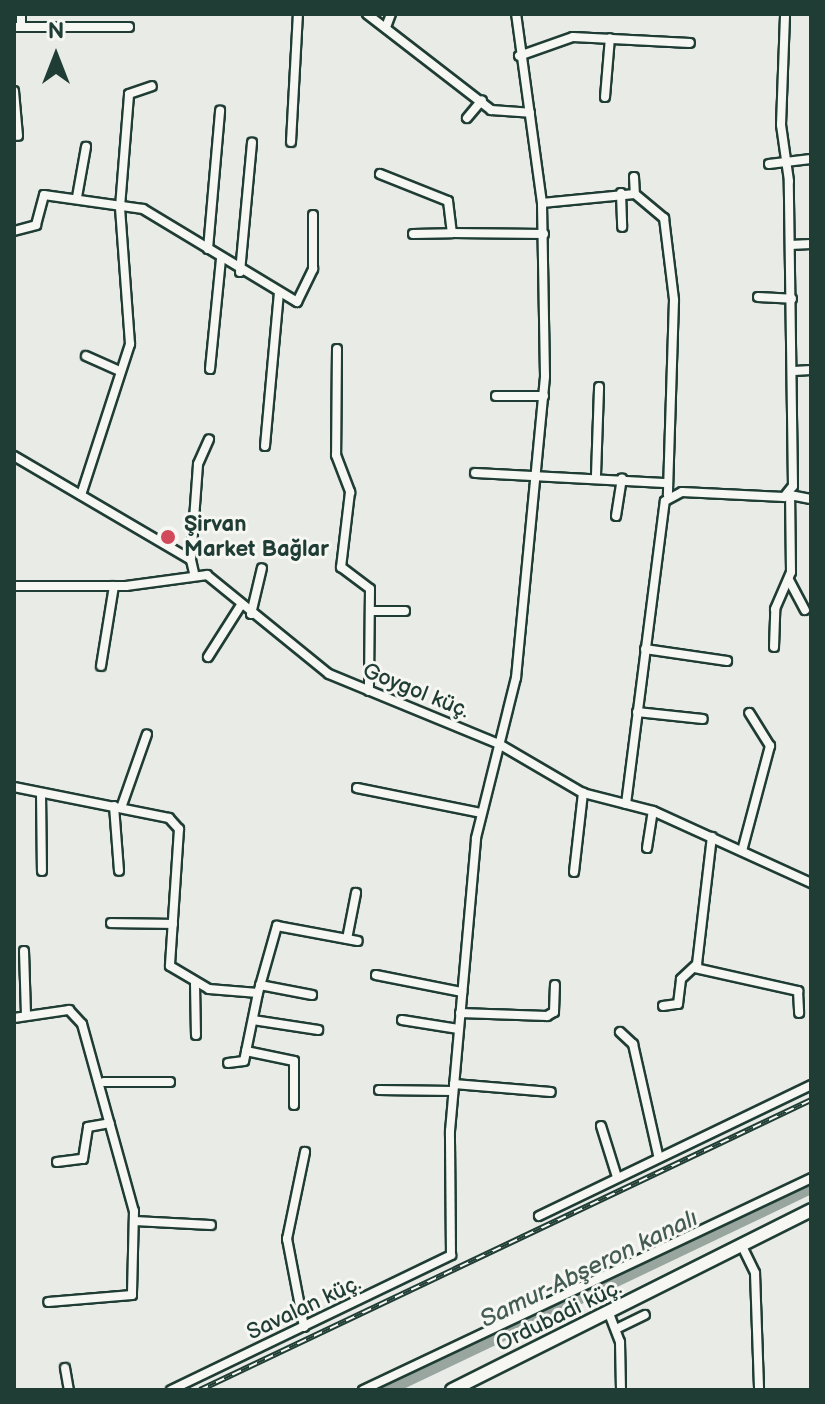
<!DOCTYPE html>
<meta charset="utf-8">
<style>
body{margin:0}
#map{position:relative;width:825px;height:1404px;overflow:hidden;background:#e9ebe7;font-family:"Balsamiq Sans",sans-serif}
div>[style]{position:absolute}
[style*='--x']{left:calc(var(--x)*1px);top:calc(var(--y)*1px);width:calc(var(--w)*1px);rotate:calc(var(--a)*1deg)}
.canal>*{height:11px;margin:-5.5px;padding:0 5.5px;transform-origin:5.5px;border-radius:5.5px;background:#99a6a0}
.roads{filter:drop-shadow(2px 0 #1f3d34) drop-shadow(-2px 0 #1f3d34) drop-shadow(0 2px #1f3d34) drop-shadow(0 -2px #1f3d34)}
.street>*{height:8px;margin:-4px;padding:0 4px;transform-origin:4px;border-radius:4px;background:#f6f6f2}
.secondary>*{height:12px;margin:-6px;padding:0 6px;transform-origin:6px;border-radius:6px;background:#f6f6f2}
.rail>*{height:6px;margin-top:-3px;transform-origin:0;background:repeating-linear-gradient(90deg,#f6f6f2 0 9px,#1f3d34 0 18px);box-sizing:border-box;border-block:2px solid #1f3d34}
.dots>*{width:22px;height:22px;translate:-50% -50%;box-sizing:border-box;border:4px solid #f6f6f2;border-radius:50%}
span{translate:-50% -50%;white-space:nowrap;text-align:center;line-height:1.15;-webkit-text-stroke:6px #f6f6f2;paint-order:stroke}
.poi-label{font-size:22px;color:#1f3d34;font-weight:700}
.left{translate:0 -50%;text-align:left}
.street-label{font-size:22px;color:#1f3d34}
.water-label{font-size:24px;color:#445c54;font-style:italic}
.frame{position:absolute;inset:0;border:16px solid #1f3d34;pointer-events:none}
.north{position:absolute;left:16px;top:16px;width:80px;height:80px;-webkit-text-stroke:6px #f6f6f2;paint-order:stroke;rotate:0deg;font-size:22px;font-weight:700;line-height:32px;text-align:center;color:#1f3d34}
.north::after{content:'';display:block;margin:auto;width:28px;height:36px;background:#1f3d34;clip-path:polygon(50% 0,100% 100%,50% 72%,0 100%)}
</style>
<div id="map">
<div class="canal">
<div style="--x:387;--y:1390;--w:470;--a:-25.5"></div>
</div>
<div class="roads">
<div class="street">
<div style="--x:21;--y:14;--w:13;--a:90"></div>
<div style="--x:367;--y:14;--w:157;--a:37.7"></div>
<div style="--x:491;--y:110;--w:39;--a:4"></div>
<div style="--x:14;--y:27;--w:115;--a:0"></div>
<div style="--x:386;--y:27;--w:14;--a:-69"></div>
<div style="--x:519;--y:56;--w:57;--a:-19.4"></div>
<div style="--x:573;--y:37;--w:117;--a:2.9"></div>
<div style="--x:14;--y:91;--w:45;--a:84.9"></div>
<div style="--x:605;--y:97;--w:59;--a:-85.2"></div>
<div style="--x:467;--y:118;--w:23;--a:-50"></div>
<div style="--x:291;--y:142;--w:128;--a:-86.9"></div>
<div style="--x:769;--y:164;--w:42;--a:-6.8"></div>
<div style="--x:380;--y:174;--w:73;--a:21.7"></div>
<div style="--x:448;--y:201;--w:32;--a:83"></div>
<div style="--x:452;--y:233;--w:92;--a:0.6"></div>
<div style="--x:634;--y:177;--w:17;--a:87"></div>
<div style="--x:621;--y:193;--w:34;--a:88"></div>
<div style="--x:77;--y:197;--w:51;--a:-79.8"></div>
<div style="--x:542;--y:203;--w:93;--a:-5.5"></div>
<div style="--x:635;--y:194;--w:38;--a:40"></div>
<div style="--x:664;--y:218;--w:83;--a:83"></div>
<div style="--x:674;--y:300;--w:195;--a:91.8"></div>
<div style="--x:14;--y:231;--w:23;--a:-15"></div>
<div style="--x:36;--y:225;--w:31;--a:-75"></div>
<div style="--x:44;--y:195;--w:100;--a:8"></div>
<div style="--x:143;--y:209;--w:180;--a:31.1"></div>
<div style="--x:297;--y:302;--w:37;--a:-64"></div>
<div style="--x:313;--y:269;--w:54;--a:-90"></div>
<div style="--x:413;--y:234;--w:39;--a:-1"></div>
<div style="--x:790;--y:245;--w:21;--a:-3"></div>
<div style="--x:208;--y:249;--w:139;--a:-85"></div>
<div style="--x:240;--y:272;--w:130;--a:-84.7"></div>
<div style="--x:758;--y:297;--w:34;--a:3"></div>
<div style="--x:337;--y:349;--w:106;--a:90.5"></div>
<div style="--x:336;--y:455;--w:40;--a:69"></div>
<div style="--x:350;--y:492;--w:76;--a:96.8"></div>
<div style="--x:341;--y:567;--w:36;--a:37"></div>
<div style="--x:370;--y:589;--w:102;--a:90.6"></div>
<div style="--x:86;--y:356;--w:35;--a:24"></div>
<div style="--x:210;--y:369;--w:112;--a:-84.3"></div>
<div style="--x:794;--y:371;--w:17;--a:-3"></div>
<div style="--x:496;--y:396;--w:48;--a:0"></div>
<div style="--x:265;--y:446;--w:154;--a:-84.8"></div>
<div style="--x:14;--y:456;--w:205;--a:30.4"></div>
<div style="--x:191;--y:560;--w:13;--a:77"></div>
<div style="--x:475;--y:473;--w:190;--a:3"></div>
<div style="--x:596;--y:475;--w:88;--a:-88"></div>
<div style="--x:81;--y:495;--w:159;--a:-72"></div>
<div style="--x:130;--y:344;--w:137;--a:-94.2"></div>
<div style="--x:120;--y:207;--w:113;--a:-85.4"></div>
<div style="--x:129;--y:94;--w:24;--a:-19"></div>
<div style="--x:616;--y:516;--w:38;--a:-81"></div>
<div style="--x:191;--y:560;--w:96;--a:-85.8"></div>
<div style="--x:198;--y:464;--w:27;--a:-66"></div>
<div style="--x:789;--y:580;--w:34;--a:62"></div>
<div style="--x:14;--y:586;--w:112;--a:0"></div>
<div style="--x:126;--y:586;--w:82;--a:-7.7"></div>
<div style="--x:207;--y:575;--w:157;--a:39.1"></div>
<div style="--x:329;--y:674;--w:184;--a:22.4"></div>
<div style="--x:499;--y:744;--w:97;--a:30.3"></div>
<div style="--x:583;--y:793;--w:72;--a:14.4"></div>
<div style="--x:653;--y:811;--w:174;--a:24.5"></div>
<div style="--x:371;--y:611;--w:34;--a:0"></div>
<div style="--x:251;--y:614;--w:47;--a:-76.6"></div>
<div style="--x:774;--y:647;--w:38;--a:-88"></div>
<div style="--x:775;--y:609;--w:40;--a:-66.6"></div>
<div style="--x:791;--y:572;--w:77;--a:-90.7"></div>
<div style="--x:790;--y:495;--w:21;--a:11"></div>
<div style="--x:645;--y:649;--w:83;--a:8.3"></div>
<div style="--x:208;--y:657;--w:62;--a:-57.6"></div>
<div style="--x:101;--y:666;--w:81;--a:-80.8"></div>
<div style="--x:637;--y:712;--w:66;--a:6.1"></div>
<div style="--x:14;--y:787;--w:158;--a:11.3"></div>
<div style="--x:169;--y:818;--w:15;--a:48"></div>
<div style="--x:179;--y:829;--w:137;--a:93.8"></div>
<div style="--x:170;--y:966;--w:45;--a:30.5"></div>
<div style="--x:209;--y:989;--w:49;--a:4.7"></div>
<div style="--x:258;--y:993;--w:69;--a:101.6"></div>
<div style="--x:244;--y:1061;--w:16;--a:173"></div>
<div style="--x:357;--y:788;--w:126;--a:11.4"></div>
<div style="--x:41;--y:793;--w:78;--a:89.3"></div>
<div style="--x:626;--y:804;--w:305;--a:-82.7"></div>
<div style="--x:665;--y:501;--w:19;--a:-28"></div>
<div style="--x:682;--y:492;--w:102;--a:2.8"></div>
<div style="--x:784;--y:497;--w:14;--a:-51"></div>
<div style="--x:793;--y:486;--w:305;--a:-90.8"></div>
<div style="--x:789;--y:181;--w:57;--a:-98.1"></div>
<div style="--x:781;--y:125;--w:111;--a:-87.9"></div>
<div style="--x:114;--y:806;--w:65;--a:85.6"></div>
<div style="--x:121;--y:808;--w:78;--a:-70.6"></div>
<div style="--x:647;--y:848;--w:37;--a:-81"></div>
<div style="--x:742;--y:851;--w:109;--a:-75.1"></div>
<div style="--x:770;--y:746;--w:39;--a:-122"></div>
<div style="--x:574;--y:872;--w:80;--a:-83.5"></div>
<div style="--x:111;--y:923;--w:62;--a:0.9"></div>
<div style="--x:347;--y:939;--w:47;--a:-78.9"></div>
<div style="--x:24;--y:951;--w:65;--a:88.2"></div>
<div style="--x:695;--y:968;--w:106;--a:12.6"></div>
<div style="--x:798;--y:991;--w:22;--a:87"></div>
<div style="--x:376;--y:975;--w:88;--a:11.2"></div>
<div style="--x:195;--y:984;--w:51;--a:88.9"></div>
<div style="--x:260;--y:985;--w:53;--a:10.9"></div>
<div style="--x:258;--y:993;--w:70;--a:-74.2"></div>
<div style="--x:277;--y:926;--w:82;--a:10.5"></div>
<div style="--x:663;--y:1006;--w:15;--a:-8"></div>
<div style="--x:678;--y:1004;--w:25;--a:-83"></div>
<div style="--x:681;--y:979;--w:22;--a:-43"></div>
<div style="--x:697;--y:964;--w:128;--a:-83.3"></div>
<div style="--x:460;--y:1013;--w:87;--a:2"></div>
<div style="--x:547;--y:1016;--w:8;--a:-30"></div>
<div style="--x:554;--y:1012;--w:27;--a:-88"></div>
<div style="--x:14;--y:1018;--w:56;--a:-8.3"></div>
<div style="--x:69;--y:1010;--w:19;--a:47"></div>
<div style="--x:82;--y:1024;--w:194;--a:74.5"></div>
<div style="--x:134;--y:1211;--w:84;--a:91.4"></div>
<div style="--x:132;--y:1295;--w:84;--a:175.2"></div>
<div style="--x:253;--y:1020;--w:66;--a:8.7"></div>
<div style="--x:402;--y:1020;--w:57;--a:9.1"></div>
<div style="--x:620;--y:1032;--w:18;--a:43"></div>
<div style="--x:633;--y:1044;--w:114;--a:77.3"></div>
<div style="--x:246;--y:1051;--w:49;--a:11.8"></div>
<div style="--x:294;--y:1061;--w:44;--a:90"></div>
<div style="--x:104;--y:1082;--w:66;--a:0"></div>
<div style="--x:454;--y:1084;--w:97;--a:4.7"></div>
<div style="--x:379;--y:1090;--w:74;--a:0.8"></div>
<div style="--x:601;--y:1126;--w:53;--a:72.6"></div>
<div style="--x:57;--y:1162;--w:26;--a:-7"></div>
<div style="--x:83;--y:1159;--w:32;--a:-81"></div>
<div style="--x:88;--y:1127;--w:22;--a:-10"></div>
<div style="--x:539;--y:1216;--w:302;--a:-25.7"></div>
<div style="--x:134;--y:1221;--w:77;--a:3"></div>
<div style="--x:741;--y:1244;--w:32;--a:64"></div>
<div style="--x:755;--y:1273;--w:117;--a:88"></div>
<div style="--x:610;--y:1316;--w:28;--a:69"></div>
<div style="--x:620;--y:1342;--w:48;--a:88.8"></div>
<div style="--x:304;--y:1327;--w:90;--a:-100.9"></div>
<div style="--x:287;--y:1239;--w:89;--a:-78.3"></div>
<div style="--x:616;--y:1329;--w:32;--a:-26"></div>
<div style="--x:65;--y:1368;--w:22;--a:80"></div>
<div style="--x:171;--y:1390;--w:311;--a:-25.7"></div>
<div style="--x:451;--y:1255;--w:124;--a:-90.5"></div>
<div style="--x:450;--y:1131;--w:294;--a:-84.9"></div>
<div style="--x:476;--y:838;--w:165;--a:-76"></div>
<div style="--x:516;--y:678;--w:303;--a:-84.5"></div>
<div style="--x:545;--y:376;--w:173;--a:-91"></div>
<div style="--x:542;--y:203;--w:191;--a:-97.8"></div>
<div style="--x:363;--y:1390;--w:496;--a:-25.3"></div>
</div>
<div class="secondary">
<div style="--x:452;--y:1390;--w:402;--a:-26.6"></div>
</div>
</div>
<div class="rail">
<div style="--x:200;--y:1390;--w:676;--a:-25.39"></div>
</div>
<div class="dots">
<div style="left:168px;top:537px;background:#d1495b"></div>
</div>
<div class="poi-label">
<span class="left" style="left:184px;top:537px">Şirvan<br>Market Bağlar</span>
</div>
<div class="street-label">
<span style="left:416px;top:691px;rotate:22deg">Goygol küç.</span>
<span style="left:304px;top:1308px;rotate:-25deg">Savalan küç.</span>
<span style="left:559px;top:1316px;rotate:-26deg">Ordubadi küç.</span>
</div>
<div class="water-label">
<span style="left:589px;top:1269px;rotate:-26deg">Samur-Abşeron kanalı</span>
</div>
<div class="frame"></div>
<div class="north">N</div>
</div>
